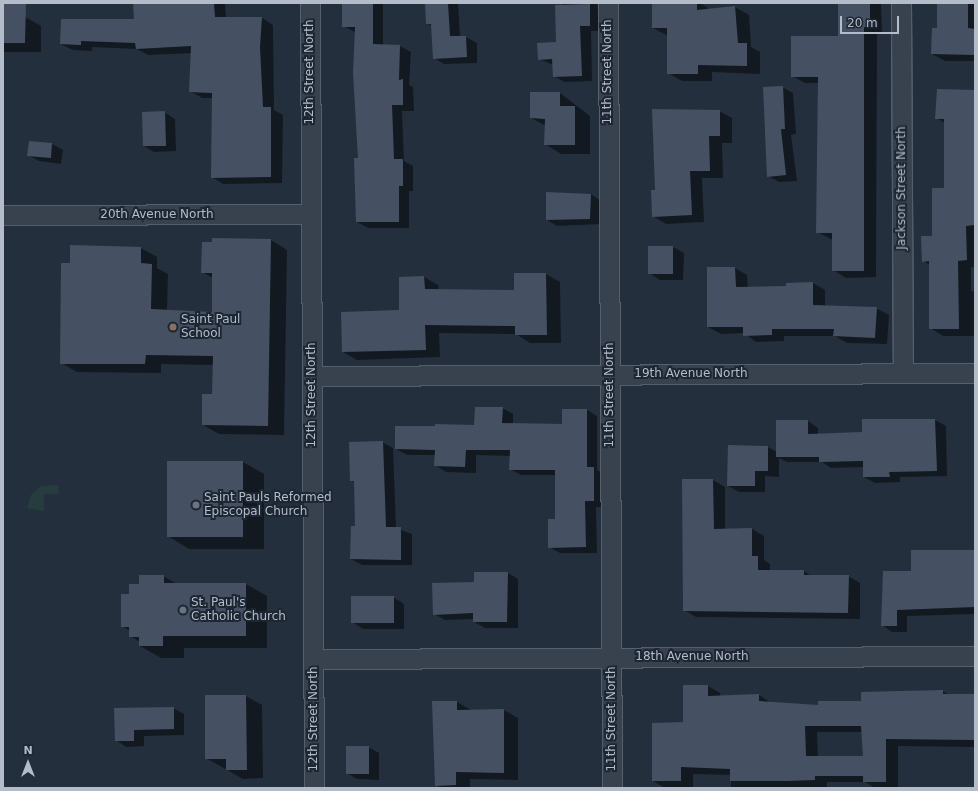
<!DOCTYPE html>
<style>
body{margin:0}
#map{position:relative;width:978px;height:791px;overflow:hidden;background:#242f3e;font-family:"DejaVu Sans",sans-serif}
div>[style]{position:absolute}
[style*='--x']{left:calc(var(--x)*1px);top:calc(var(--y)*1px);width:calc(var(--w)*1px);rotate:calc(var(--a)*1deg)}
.green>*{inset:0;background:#263c3f}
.shadow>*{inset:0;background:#0007}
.building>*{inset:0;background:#455162}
.roads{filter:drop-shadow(1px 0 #565f6c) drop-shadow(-1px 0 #565f6c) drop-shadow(0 1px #565f6c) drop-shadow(0 -1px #565f6c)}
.street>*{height:19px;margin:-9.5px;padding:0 9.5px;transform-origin:9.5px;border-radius:9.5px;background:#38414e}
.dots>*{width:11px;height:11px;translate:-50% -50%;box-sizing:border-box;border:2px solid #1d2633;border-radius:50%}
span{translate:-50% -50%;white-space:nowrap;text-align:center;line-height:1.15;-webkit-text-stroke:4px #1d2633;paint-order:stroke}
.street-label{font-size:12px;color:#b4bcc9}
.poi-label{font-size:12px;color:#b4bcc9}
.left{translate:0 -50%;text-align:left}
.frame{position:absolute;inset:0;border:4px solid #b4bcc9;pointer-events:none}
.north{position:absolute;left:8px;top:743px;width:40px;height:40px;-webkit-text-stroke:3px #1d2633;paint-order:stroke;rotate:0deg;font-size:11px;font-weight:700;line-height:16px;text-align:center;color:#b4bcc9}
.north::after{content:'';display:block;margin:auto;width:14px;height:18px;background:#b4bcc9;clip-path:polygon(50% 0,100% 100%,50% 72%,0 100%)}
.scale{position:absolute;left:840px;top:16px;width:59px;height:18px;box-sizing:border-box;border:2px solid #b4bcc9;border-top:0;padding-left:5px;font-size:12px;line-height:14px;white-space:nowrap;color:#b4bcc9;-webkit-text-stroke:3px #1d2633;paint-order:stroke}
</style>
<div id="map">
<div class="green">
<div style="clip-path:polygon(58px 485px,59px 494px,44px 494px,44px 511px,27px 508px,31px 495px,41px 486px)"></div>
</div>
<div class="shadow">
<div style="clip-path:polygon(3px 3px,19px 3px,25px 17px,41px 26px,41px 52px,3px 52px)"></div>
<div style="clip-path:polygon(155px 3px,225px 3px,226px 18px,262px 18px,273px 25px,274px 110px,283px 115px,282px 183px,223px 184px,212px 177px,213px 98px,202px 98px,190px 91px,192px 53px,148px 55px,137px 49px,92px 47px,92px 51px,73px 50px,61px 44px,135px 20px)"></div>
<div style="clip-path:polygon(343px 3px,383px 3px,383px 45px,400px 46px,411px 52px,409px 85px,413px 87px,414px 111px,402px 111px,404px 161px,413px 166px,413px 191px,409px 191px,409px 228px,368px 228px,357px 222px,355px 159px,359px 159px,355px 32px,343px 26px)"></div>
<div style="clip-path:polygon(426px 3px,458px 3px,460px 37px,466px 37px,477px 43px,477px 63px,444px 64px,434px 58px,433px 27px,427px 23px)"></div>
<div style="clip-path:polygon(489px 3px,517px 3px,491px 4px)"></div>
<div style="clip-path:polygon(563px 3px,597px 3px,601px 31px,591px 31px,592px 81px,564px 82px,554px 76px,553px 65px,539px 59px,557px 43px)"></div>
<div style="clip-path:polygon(653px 3px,700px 3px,711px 10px,735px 7px,749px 15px,751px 47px,760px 52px,760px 74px,712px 72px,712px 81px,682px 81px,668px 73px,668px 36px,653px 28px)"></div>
<div style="clip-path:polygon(839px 3px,881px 3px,882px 33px,877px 33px,876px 277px,846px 278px,833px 270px,833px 240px,817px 232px,819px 83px,805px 83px,792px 76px,839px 37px)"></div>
<div style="clip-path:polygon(938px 3px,975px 3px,975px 61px,945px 61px,932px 54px,938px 29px)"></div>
<div style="clip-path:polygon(782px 87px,793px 93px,796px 134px,791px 135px,797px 181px,779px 182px,768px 176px)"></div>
<div style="clip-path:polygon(975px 91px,975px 267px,971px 267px,971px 291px,975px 291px,975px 336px,943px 336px,930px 328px,930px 265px,923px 261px,933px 237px,945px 189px,945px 123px,936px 118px)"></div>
<div style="clip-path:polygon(560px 93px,590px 116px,590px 154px,561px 154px,545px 144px,546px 126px,531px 118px)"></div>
<div style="clip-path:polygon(719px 111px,732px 118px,732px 143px,722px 143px,723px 178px,702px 178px,704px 222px,666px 224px,653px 216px,656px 191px)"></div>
<div style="clip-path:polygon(164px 112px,175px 119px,176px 151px,154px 152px,144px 146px)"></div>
<div style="clip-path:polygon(29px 142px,52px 144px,63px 150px,61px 164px,39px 161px,28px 155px)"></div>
<div style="clip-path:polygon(591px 194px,601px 201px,601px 224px,557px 226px,547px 220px)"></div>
<div style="clip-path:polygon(213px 240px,271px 240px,287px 250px,284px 435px,219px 434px,203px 425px,213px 395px,214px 365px,161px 364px,161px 373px,77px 372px,61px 363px,71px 264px,141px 248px,157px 257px,157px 268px,168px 274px,167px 311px,213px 313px,213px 278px,202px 272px)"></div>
<div style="clip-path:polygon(673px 247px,684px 253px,683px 280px,660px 280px,649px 273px)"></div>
<div style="clip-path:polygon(708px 268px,735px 268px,747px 275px,748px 288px,787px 287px,813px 283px,825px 290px,825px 306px,876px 308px,889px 315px,887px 344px,847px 343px,835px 336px,784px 336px,784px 341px,756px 342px,744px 333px,721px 334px,708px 327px)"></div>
<div style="clip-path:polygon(546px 274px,560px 282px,561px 343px,530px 343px,516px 334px,439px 333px,440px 357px,357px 360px,343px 352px,400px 311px,400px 278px,424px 277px,438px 285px,439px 290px,515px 291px)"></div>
<div style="clip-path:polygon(502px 408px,513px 414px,513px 424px,563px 425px,587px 410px,597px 416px,597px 470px,604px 474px,604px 507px,596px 507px,597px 553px,560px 553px,549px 547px,556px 520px,556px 475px,521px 475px,510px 469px,511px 456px,476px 455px,476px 473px,446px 472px,435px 465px,435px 455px,407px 455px,396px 449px,475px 426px)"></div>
<div style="clip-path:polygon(863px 420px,935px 420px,946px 426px,947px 476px,900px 477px,900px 482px,875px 483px,864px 477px,864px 467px,831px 468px,822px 462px,787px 462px,779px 458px,779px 477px,765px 476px,765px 492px,739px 492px,728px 486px,729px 446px,768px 447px,777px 452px,808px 421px,818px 428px,818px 434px,863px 433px)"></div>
<div style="clip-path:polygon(382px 442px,393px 448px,396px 528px,412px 534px,412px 565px,362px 565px,351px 559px,356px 527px,355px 483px,351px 480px)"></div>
<div style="clip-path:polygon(243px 462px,264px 474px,264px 549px,189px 549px,168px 536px)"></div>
<div style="clip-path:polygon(713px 480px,725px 487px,725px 529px,752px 529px,764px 536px,764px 560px,770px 564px,770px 571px,804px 571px,811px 576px,848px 576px,860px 583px,860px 619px,696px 617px,684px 610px)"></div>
<div style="clip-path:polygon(975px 551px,975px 614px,907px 616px,907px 632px,892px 632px,882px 625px,912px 572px)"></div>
<div style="clip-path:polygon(508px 573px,518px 579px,518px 628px,485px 628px,474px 622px,474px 619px,445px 620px,434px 614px,475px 583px)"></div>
<div style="clip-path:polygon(163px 576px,177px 584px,246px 584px,267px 596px,267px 648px,184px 648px,184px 658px,161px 658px,140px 646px,140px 642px,130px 636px,130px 631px,122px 626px,130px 595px,140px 585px)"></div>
<div style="clip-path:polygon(393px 597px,404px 604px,404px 629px,363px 629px,352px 622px)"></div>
<div style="clip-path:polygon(evenodd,708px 686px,720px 693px,720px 697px,759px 695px,771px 703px,819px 706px,942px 691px,950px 695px,975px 695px,975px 747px,898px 746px,898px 788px,875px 788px,865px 782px,827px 782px,827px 787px,731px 788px,731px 775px,693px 774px,693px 787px,665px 788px,653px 781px,708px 686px,817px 732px,863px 732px,864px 757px,818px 757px,817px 732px)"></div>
<div style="clip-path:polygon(246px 696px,262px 705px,263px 778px,243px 779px,206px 758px)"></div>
<div style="clip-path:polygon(433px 702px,457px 702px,471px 710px,504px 710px,518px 718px,518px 780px,470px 779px,470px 788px,441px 788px,436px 785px)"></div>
<div style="clip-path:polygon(173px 708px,184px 714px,184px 735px,144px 736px,144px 746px,126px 747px,116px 740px,115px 709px)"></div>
<div style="clip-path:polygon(368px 747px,379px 753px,379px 780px,357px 779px,347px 773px)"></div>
</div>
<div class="building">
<div style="clip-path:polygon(3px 3px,26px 3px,25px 43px,3px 43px)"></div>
<div style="clip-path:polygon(133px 3px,214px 3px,215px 17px,262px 17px,260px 47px,263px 107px,271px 107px,271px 177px,211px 178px,212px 93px,189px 92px,191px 46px,136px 49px,135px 43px,81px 41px,81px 45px,60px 44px,61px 19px,134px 19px)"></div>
<div style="clip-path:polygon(425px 3px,448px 3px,450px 36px,466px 36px,467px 57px,433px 59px,431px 24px,426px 24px)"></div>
<div style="clip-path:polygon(652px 3px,697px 3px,697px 10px,735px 6px,738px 43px,747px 43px,747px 66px,698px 65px,698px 74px,667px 74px,667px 28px,652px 28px)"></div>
<div style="clip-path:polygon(838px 3px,870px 3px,870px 27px,864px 27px,864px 271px,832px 271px,832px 233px,816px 233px,818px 77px,791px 77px,791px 36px,838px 36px)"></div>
<div style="clip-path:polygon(937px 3px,968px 3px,968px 28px,975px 29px,975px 55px,931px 54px,932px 28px,937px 28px)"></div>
<div style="clip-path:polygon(342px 4px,373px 4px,373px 44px,400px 45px,399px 80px,403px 79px,403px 105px,392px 105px,394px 159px,403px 159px,403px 186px,399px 186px,399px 222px,356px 222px,354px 158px,358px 158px,353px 73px,355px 27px,342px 27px)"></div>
<div style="clip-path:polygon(590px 4px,590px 26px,580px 26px,582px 76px,553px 77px,552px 59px,538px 60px,537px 43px,556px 42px,555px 5px)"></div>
<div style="clip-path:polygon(783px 86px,785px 129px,781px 129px,786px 175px,767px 177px,763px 87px)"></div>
<div style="clip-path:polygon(937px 89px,975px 90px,975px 225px,966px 226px,967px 260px,958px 261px,959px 329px,929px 329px,929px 261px,922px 262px,921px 236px,932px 236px,932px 188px,944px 188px,944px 119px,935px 119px)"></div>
<div style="clip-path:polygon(530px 92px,560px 92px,560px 106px,575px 106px,575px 145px,544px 145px,545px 119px,530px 118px)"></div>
<div style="clip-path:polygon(652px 109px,720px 110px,720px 136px,709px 136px,710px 171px,690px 171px,692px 215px,652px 217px,651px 190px,655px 190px)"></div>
<div style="clip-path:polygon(165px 111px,166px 146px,143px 146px,142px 112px)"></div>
<div style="clip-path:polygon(29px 141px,52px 143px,51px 158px,27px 156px)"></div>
<div style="clip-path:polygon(546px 192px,591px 194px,590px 219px,546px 220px)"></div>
<div style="clip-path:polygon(212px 238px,271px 239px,268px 426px,202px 425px,202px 394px,212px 394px,213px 356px,146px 355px,145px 364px,60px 364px,61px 263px,70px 263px,70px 245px,141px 247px,141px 263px,152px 264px,151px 309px,212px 312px,212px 273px,201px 273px,202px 242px,212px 242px)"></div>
<div style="clip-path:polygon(648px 246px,673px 246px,673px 274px,648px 274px)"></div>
<div style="clip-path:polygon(707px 267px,735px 267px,736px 287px,786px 286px,786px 283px,813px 282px,813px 305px,877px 307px,875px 338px,833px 336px,834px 329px,772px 329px,772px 335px,743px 336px,743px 327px,707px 327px)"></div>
<div style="clip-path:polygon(514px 273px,546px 273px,547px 335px,515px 335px,515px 326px,425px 325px,426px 350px,342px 352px,341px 312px,399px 310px,399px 277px,424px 276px,425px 289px,514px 290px)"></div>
<div style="clip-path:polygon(475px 407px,503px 407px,502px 423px,562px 424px,562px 409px,587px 409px,587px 467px,594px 467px,594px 501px,585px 501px,586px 547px,548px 548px,548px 519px,555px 519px,555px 470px,509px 470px,510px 450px,466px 450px,465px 467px,434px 466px,435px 450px,395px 449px,395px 426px,435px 426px,435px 424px,474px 425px)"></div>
<div style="clip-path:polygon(862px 419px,935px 419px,937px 471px,889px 472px,890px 477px,863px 477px,863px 461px,819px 462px,819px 457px,776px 457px,776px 420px,808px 420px,808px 434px,862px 432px)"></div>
<div style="clip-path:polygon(383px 441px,386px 527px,401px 527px,401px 560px,350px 559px,351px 526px,355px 526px,354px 481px,350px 481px,349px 442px)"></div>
<div style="clip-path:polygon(728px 445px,768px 446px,768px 471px,755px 471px,755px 486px,727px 486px)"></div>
<div style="clip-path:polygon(167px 461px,243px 461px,243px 537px,167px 537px)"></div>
<div style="clip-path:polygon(682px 479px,713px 479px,714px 529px,752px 528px,752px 556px,758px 556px,758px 570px,804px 570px,804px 575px,849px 575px,848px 613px,683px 611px)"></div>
<div style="clip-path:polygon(911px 550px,975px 550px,975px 607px,897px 610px,897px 626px,881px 626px,883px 571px,911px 571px)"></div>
<div style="clip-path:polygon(474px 572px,508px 572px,507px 622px,473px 622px,473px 613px,433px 615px,432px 583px,474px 582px)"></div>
<div style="clip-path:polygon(139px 575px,164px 575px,164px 583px,246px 583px,246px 636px,163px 636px,163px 646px,139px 646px,139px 637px,129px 637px,129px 627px,121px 627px,121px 594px,129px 594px,129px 584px,139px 584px)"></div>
<div style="clip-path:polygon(351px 596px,394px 596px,394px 623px,351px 623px)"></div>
<div style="clip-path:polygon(evenodd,683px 685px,708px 685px,708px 696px,759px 694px,759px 701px,818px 705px,818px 701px,861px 701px,861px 692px,943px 690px,943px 694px,975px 694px,975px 740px,886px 739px,886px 782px,863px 782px,863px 776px,815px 776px,815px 780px,788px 781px,730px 781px,730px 769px,681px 767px,681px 781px,652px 781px,652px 723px,683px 722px,683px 685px,805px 726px,861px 726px,863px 756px,806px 756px,805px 726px)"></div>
<div style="clip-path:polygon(205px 695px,246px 695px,247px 770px,226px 770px,226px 759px,205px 759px)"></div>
<div style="clip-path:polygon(432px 701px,457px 701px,457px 710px,504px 709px,504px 773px,456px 772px,456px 785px,435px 786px)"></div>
<div style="clip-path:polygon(174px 707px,174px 729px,134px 730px,134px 741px,115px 741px,114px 708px)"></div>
<div style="clip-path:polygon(346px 746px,369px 746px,369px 774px,346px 774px)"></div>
</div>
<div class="roads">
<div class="street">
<div style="--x:310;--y:3;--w:785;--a:89.71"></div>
<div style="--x:608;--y:3;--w:785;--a:89.71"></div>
<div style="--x:901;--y:3;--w:370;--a:89.7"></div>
<div style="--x:3;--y:215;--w:308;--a:-0.2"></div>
<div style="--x:312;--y:376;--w:663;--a:-0.26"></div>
<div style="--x:313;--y:659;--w:662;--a:-0.26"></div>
</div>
</div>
<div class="dots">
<div style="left:173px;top:327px;background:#8d6e63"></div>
<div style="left:196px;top:505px;background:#6b7280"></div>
<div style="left:183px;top:610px;background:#6b7280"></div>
</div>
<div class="street-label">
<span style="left:310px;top:72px;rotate:-90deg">12th Street North</span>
<span style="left:608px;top:72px;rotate:-90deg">11th Street North</span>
<span style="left:902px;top:188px;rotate:-90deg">Jackson Street North</span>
<span style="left:157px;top:215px">20th Avenue North</span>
<span style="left:691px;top:374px">19th Avenue North</span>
<span style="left:312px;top:395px;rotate:-90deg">12th Street North</span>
<span style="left:610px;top:395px;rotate:-90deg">11th Street North</span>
<span style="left:692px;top:657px">18th Avenue North</span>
<span style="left:314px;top:719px;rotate:-90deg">12th Street North</span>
<span style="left:612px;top:719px;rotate:-90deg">11th Street North</span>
</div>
<div class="poi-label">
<span class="left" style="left:181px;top:327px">Saint Paul<br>School</span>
<span class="left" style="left:204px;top:505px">Saint Pauls Reformed<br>Episcopal Church</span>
<span class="left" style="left:191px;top:610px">St. Paul's<br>Catholic Church</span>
</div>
<div class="frame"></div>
<div class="north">N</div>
<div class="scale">20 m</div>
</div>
